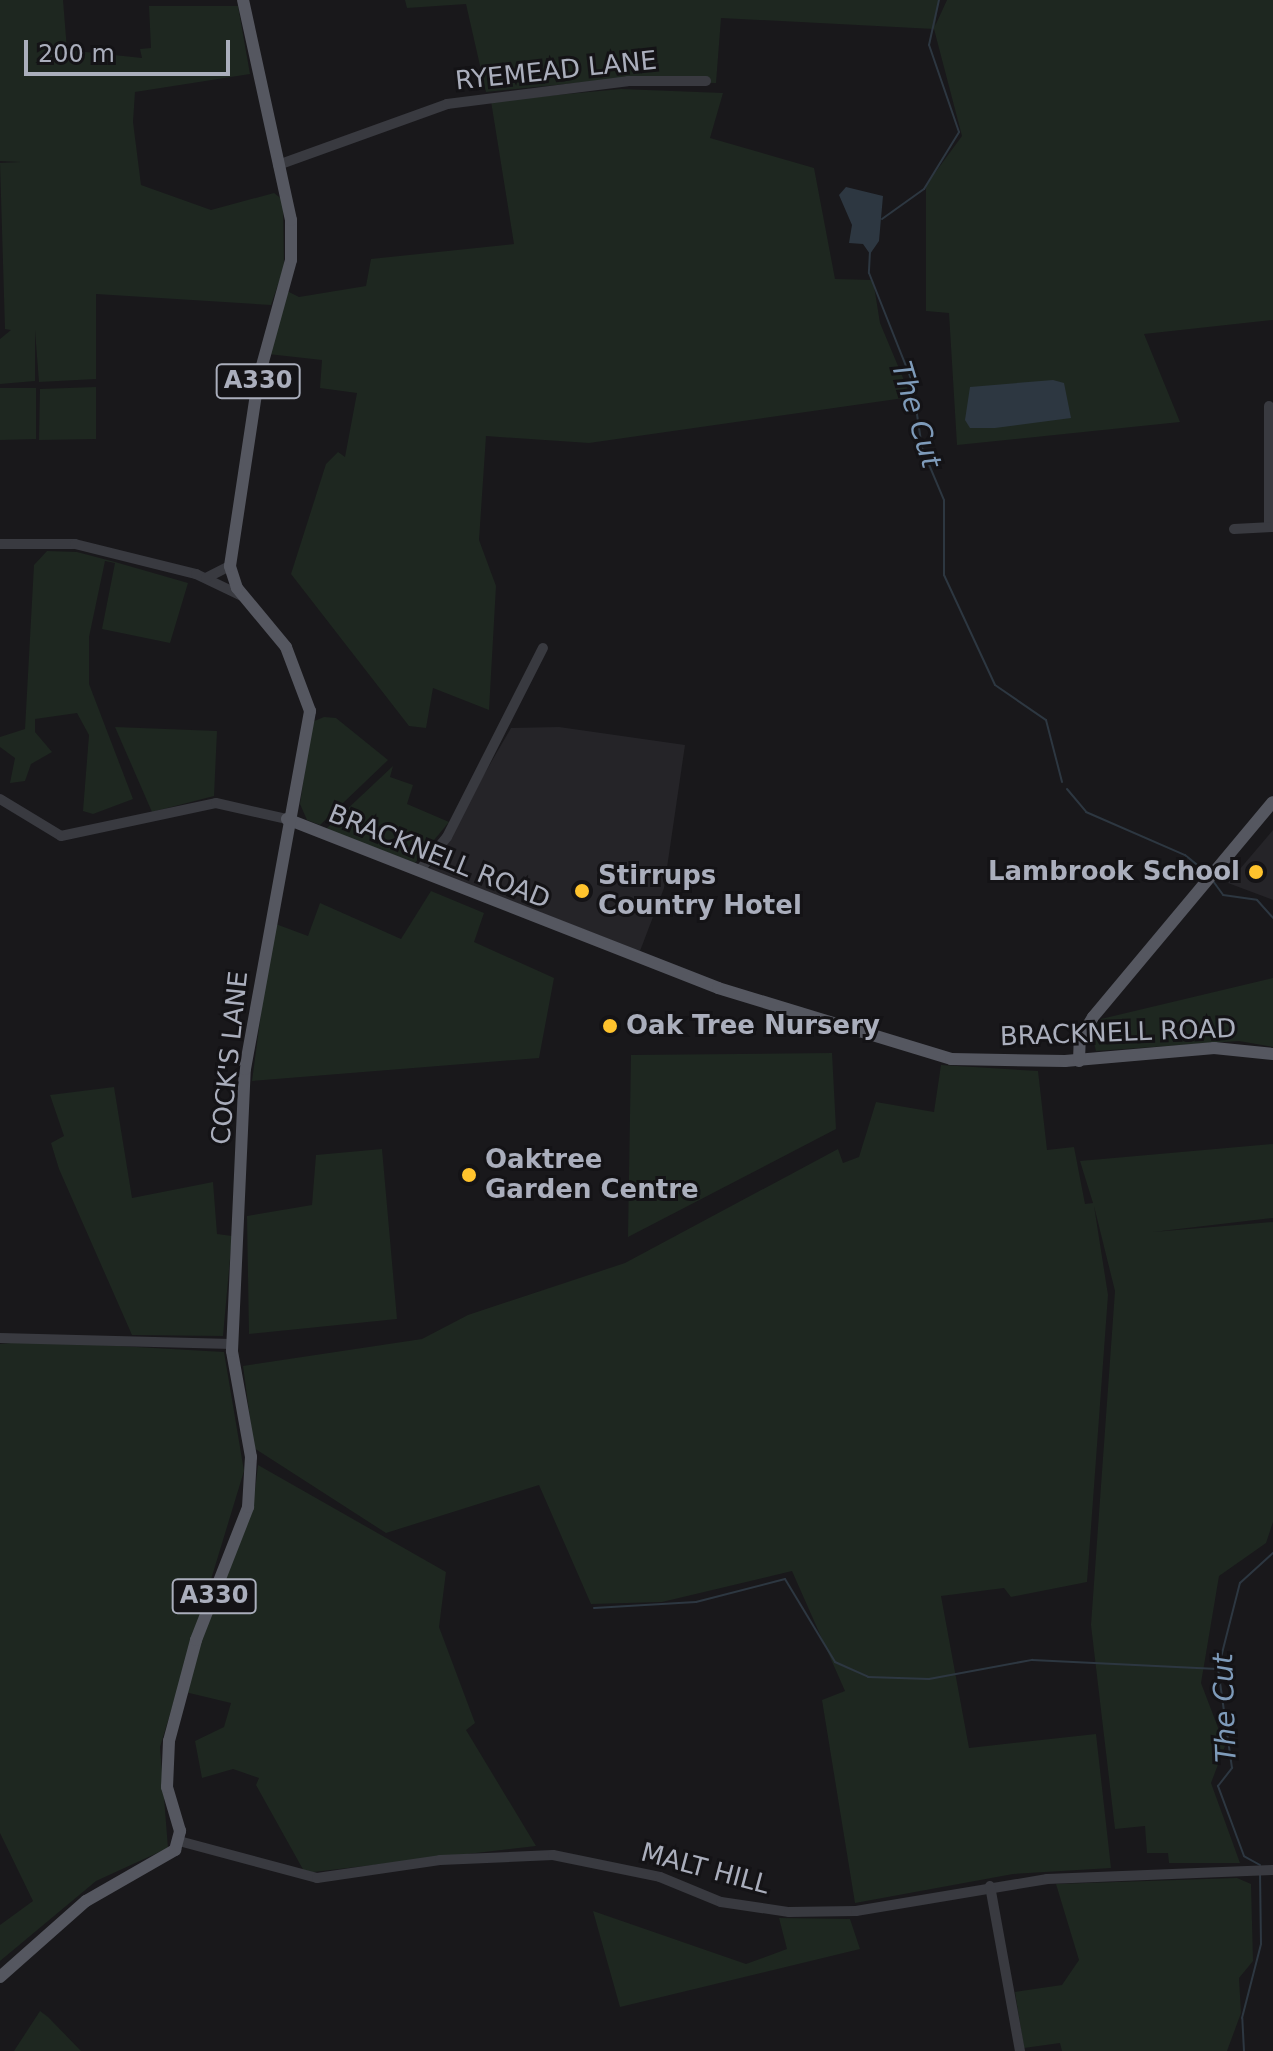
<!DOCTYPE html>
<style>
body{margin:0}
#map{position:relative;width:1273px;height:2051px;overflow:hidden;background:#19181b;font-family:"DejaVu Sans",sans-serif}
div>[style]{position:absolute}
[style*='--x']{left:calc(var(--x)*1px);top:calc(var(--y)*1px);width:calc(var(--w)*1px);rotate:calc(var(--a)*1deg)}
.built>*{inset:0;background:#252428}
.green>*{inset:0;background:#1e2720}
.water>*{inset:0;background:#2d3741}
.stream>*{height:2px;margin:-1px;padding:0 1px;transform-origin:1px;border-radius:1px;background:#2d3741}
.minor>*{height:10px;margin:-5px;padding:0 5px;transform-origin:5px;border-radius:5px;background:#393a40}
.major>*{height:12px;margin:-6px;padding:0 6px;transform-origin:6px;border-radius:6px;background:#555760}
.dots>*{width:22px;height:22px;translate:-50% -50%;box-sizing:border-box;border:4px solid #141316;border-radius:50%}
span{translate:-50% -50%;white-space:nowrap;text-align:center;line-height:1.15;-webkit-text-stroke:6px #141316;paint-order:stroke}
.shield-label span{padding:2px 6px;background:#141316;border:2px solid;border-radius:6px;-webkit-text-stroke-width:0}
.shield-label{font-size:24px;color:#aaaebc;font-weight:700}
.street-label{font-size:26px;color:#aaaebc}
.poi-label{font-size:26px;color:#aaaebc;font-weight:700}
.right{translate:-100% -50%;text-align:right}
.left{translate:0 -50%;text-align:left}
.water-label{font-size:28px;color:#7e9bba;font-style:italic}
.scale{position:absolute;left:24px;top:40px;width:206px;height:36px;box-sizing:border-box;border:4px solid #aaaebc;border-top:0;padding-left:10px;font-size:24px;line-height:28px;white-space:nowrap;color:#aaaebc;-webkit-text-stroke:6px #141316;paint-order:stroke}
</style>
<div id="map">
<div class="built">
<div style="clip-path:polygon(559px 727px,685px 745px,664px 888px,640px 951px,429px 869px,511px 728px)"></div>
<div style="clip-path:polygon(1273px 830px,1273px 900px,1228px 883px)"></div>
</div>
<div class="green">
<div style="clip-path:polygon(0 0,63px 0,67px 50px,142px 58px,140px 49px,151px 48px,149px 6px,238px 6px,250px 74px,135px 92px,133px 122px,141px 185px,211px 210px,274px 193px,283px 200px,284px 267px,271px 305px,96px 294px,96px 379px,39px 382px,35px 330px,35px 381px,0 384px,0 339px,11px 330px,5px 329px,0 163px,21px 162px,0 161px)"></div>
<div style="clip-path:polygon(405px 0,939px 0,935px 26px,947px 0,1273px 0,1273px 320px,1144px 334px,1180px 422px,957px 445px,949px 313px,926px 311px,926px 185px,962px 136px,934px 29px,721px 18px,716px 83px,597px 81px,486px 92px,466px 4px,407px 8px)"></div>
<div style="clip-path:polygon(621px 89px,723px 93px,710px 138px,814px 168px,835px 279px,873px 280px,880px 323px,911px 397px,589px 443px,486px 436px,479px 540px,496px 586px,489px 710px,433px 688px,426px 728px,409px 726px,291px 574px,326px 464px,338px 452px,345px 457px,357px 393px,320px 388px,322px 360px,268px 354px,287px 291px,299px 297px,366px 286px,371px 259px,514px 244px,491px 101px)"></div>
<div style="clip-path:polygon(96px 387px,96px 439px,39px 440px,40px 389px)"></div>
<div style="clip-path:polygon(0 388px,36px 388px,36px 439px,0 440px)"></div>
<div style="clip-path:polygon(47px 551px,77px 552px,115px 562px,188px 583px,170px 643px,102px 629px,115px 563px,105px 561px,89px 637px,89px 684px,133px 799px,93px 814px,83px 811px,89px 735px,77px 713px,35px 719px,35px 732px,52px 752px,31px 764px,25px 781px,10px 783px,15px 758px,0 747px,0 737px,25px 729px,34px 565px)"></div>
<div style="clip-path:polygon(324px 717px,336px 718px,388px 760px,320px 825px,307px 820px,300px 804px,312px 722px)"></div>
<div style="clip-path:polygon(115px 727px,217px 731px,214px 796px,152px 812px)"></div>
<div style="clip-path:polygon(393px 766px,390px 777px,413px 785px,407px 804px,449px 822px,415px 863px,326px 829px)"></div>
<div style="clip-path:polygon(431px 891px,484px 913px,474px 942px,554px 978px,539px 1058px,252px 1081px,273px 923px,308px 936px,320px 903px,401px 939px)"></div>
<div style="clip-path:polygon(1273px 978px,1273px 1047px,1239px 1041px,1096px 1051px,1091px 1032px,1101px 1019px)"></div>
<div style="clip-path:polygon(832px 1053px,836px 1129px,628px 1237px,631px 1055px)"></div>
<div style="clip-path:polygon(941px 1065px,1038px 1071px,1047px 1150px,1074px 1147px,1085px 1204px,1093px 1203px,1080px 1161px,1273px 1144px,1273px 1218px,1153px 1232px,1273px 1222px,1273px 1522px,1266px 1543px,1219px 1576px,1201px 1683px,1225px 1746px,1211px 1783px,1240px 1863px,1169px 1863px,1168px 1853px,1147px 1853px,1145px 1826px,1115px 1829px,1091px 1625px,1115px 1291px,1094px 1206px,1108px 1295px,1087px 1582px,1011px 1597px,1004px 1588px,941px 1596px,969px 1748px,1096px 1734px,1111px 1868px,1013px 1874px,855px 1903px,822px 1700px,845px 1691px,792px 1571px,662px 1602px,591px 1604px,539px 1485px,386px 1533px,254px 1448px,243px 1366px,422px 1339px,468px 1315px,625px 1263px,838px 1149px,843px 1163px,859px 1157px,876px 1102px,934px 1112px)"></div>
<div style="clip-path:polygon(114px 1087px,132px 1198px,213px 1182px,217px 1234px,232px 1236px,223px 1336px,132px 1335px,59px 1169px,51px 1143px,64px 1136px,50px 1095px)"></div>
<div style="clip-path:polygon(382px 1149px,397px 1319px,249px 1334px,247px 1216px,312px 1205px,316px 1155px)"></div>
<div style="clip-path:polygon(31px 1341px,224px 1352px,244px 1471px,160px 1747px,168px 1848px,96px 1881px,0 1961px,0 1925px,33px 1901px,0 1833px,0 1344px)"></div>
<div style="clip-path:polygon(258px 1465px,446px 1572px,439px 1627px,475px 1723px,466px 1730px,536px 1846px,305px 1873px,256px 1785px,259px 1778px,233px 1769px,202px 1778px,195px 1741px,224px 1727px,231px 1703px,185px 1692px,197px 1637px,255px 1491px)"></div>
<div style="clip-path:polygon(1237px 1878px,1251px 1884px,1253px 1961px,1239px 1978px,1241px 2013px,1227px 2051px,1062px 2051px,1060px 2043px,1024px 2048px,1015px 1992px,1062px 1985px,1079px 1960px,1056px 1884px)"></div>
<div style="clip-path:polygon(593px 1911px,746px 1964px,787px 1949px,779px 1918px,850px 1919px,860px 1949px,620px 2007px)"></div>
<div style="clip-path:polygon(40px 2011px,48px 2017px,81px 2051px,14px 2051px)"></div>
</div>
<div class="water">
<div style="clip-path:polygon(846px 187px,883px 196px,879px 241px,870px 254px,863px 244px,849px 243px,852px 225px,839px 195px)"></div>
<div style="clip-path:polygon(1053px 380px,1064px 383px,1071px 418px,995px 428px,970px 428px,965px 420px,970px 387px)"></div>
</div>
<div class="stream">
<div style="--x:882;--y:219;--w:52;--a:-35.5"></div>
<div style="--x:924;--y:189;--w:67;--a:-58.4"></div>
<div style="--x:959;--y:132;--w:92;--a:-109"></div>
<div style="--x:929;--y:45;--w:46;--a:-77.5"></div>
<div style="--x:870;--y:251;--w:22;--a:93"></div>
<div style="--x:869;--y:273;--w:116;--a:68.3"></div>
<div style="--x:912;--y:381;--w:68;--a:81.5"></div>
<div style="--x:922;--y:448;--w:56;--a:67.1"></div>
<div style="--x:944;--y:500;--w:75;--a:90"></div>
<div style="--x:944;--y:575;--w:121;--a:65.1"></div>
<div style="--x:995;--y:685;--w:62;--a:34.5"></div>
<div style="--x:1046;--y:720;--w:64;--a:75.5"></div>
<div style="--x:1067;--y:789;--w:30;--a:50"></div>
<div style="--x:1086;--y:812;--w:108;--a:23.5"></div>
<div style="--x:1185;--y:855;--w:28;--a:39"></div>
<div style="--x:1213;--y:881;--w:17;--a:54"></div>
<div style="--x:1223;--y:895;--w:34;--a:8"></div>
<div style="--x:1257;--y:900;--w:24;--a:48"></div>
<div style="--x:594;--y:1608;--w:102;--a:-3.4"></div>
<div style="--x:696;--y:1602;--w:92;--a:-14.5"></div>
<div style="--x:785;--y:1579;--w:97;--a:58.9"></div>
<div style="--x:835;--y:1662;--w:36;--a:24"></div>
<div style="--x:868;--y:1677;--w:61;--a:1.9"></div>
<div style="--x:929;--y:1679;--w:105;--a:-10.5"></div>
<div style="--x:1032;--y:1660;--w:186;--a:2.8"></div>
<div style="--x:1260;--y:1865;--w:18;--a:-151"></div>
<div style="--x:1244;--y:1856;--w:75;--a:-110.4"></div>
<div style="--x:1218;--y:1786;--w:23;--a:-52"></div>
<div style="--x:1232;--y:1768;--w:100;--a:-98"></div>
<div style="--x:1218;--y:1669;--w:89;--a:-75.7"></div>
<div style="--x:1240;--y:1583;--w:45;--a:-42.3"></div>
<div style="--x:1244;--y:2051;--w:33;--a:-93"></div>
<div style="--x:1242;--y:2018;--w:76;--a:-75.6"></div>
<div style="--x:1261;--y:1944;--w:69;--a:-90.8"></div>
</div>
<div class="minor">
<div style="--x:278;--y:165;--w:180;--a:-19.8"></div>
<div style="--x:447;--y:104;--w:182;--a:-7.2"></div>
<div style="--x:628;--y:81;--w:78;--a:0"></div>
<div style="--x:1269;--y:406;--w:120;--a:90"></div>
<div style="--x:1234;--y:529;--w:39;--a:-3"></div>
<div style="--x:0;--y:544;--w:75;--a:0"></div>
<div style="--x:75;--y:544;--w:125;--a:13.9"></div>
<div style="--x:196;--y:574;--w:51;--a:25.6"></div>
<div style="--x:206;--y:578;--w:27;--a:-27"></div>
<div style="--x:0;--y:799;--w:71;--a:31.2"></div>
<div style="--x:61;--y:836;--w:158;--a:-12"></div>
<div style="--x:216;--y:803;--w:73;--a:12.7"></div>
<div style="--x:419;--y:871;--w:44;--a:-50.5"></div>
<div style="--x:447;--y:837;--w:212;--a:-63.1"></div>
<div style="--x:0;--y:1338;--w:232;--a:1.5"></div>
<div style="--x:179;--y:1841;--w:143;--a:15"></div>
<div style="--x:317;--y:1878;--w:124;--a:-8.3"></div>
<div style="--x:440;--y:1860;--w:113;--a:-2.5"></div>
<div style="--x:553;--y:1855;--w:109;--a:11.6"></div>
<div style="--x:660;--y:1877;--w:66;--a:22.3"></div>
<div style="--x:721;--y:1902;--w:69;--a:8.4"></div>
<div style="--x:789;--y:1912;--w:67;--a:-0.9"></div>
<div style="--x:856;--y:1911;--w:194;--a:-9.5"></div>
<div style="--x:1047;--y:1879;--w:226;--a:-2.3"></div>
<div style="--x:990;--y:1886;--w:168;--a:79.7"></div>
</div>
<div class="major">
<div style="--x:287;--y:819;--w:463;--a:21.4"></div>
<div style="--x:718;--y:988;--w:244;--a:16.9"></div>
<div style="--x:951;--y:1059;--w:114;--a:1"></div>
<div style="--x:1065;--y:1061;--w:150;--a:-5"></div>
<div style="--x:1214;--y:1048;--w:59;--a:5.8"></div>
<div style="--x:1079;--y:1061;--w:23;--a:-88"></div>
<div style="--x:1080;--y:1038;--w:25;--a:-58"></div>
<div style="--x:1093;--y:1017;--w:280;--a:-50.1"></div>
<div style="--x:0;--y:1977;--w:115;--a:-41.5"></div>
<div style="--x:86;--y:1901;--w:103;--a:-29.8"></div>
<div style="--x:175;--y:1850;--w:20;--a:-75"></div>
<div style="--x:180;--y:1831;--w:46;--a:-106.5"></div>
<div style="--x:167;--y:1787;--w:46;--a:-87.5"></div>
<div style="--x:169;--y:1741;--w:105;--a:-75"></div>
<div style="--x:196;--y:1640;--w:143;--a:-68.6"></div>
<div style="--x:248;--y:1507;--w:50;--a:-86.6"></div>
<div style="--x:251;--y:1457;--w:108;--a:-100.2"></div>
<div style="--x:232;--y:1351;--w:282;--a:-87.4"></div>
<div style="--x:245;--y:1069;--w:364;--a:-79.7"></div>
<div style="--x:310;--y:711;--w:68;--a:-110.6"></div>
<div style="--x:286;--y:647;--w:77;--a:-129.7"></div>
<div style="--x:237;--y:588;--w:23;--a:-108"></div>
<div style="--x:230;--y:566;--w:188;--a:-81.4"></div>
<div style="--x:258;--y:380;--w:124;--a:-74.6"></div>
<div style="--x:291;--y:260;--w:40;--a:-90"></div>
<div style="--x:291;--y:220;--w:225;--a:-102.3"></div>
</div>
<div class="dots">
<div style="left:1256px;top:872px;background:#ffc32d"></div>
<div style="left:582px;top:891px;background:#ffc32d"></div>
<div style="left:610px;top:1026px;background:#ffc32d"></div>
<div style="left:469px;top:1175px;background:#ffc32d"></div>
</div>
<div class="shield-label">
<span style="left:258px;top:381px">A330</span>
<span style="left:214px;top:1596px">A330</span>
</div>
<div class="street-label">
<span style="left:556px;top:71px;rotate:-6deg">RYEMEAD LANE</span>
<span style="left:439px;top:857px;rotate:22deg">BRACKNELL ROAD</span>
<span style="left:1118px;top:1033px;rotate:-2deg">BRACKNELL ROAD</span>
<span style="left:230px;top:1058px;rotate:-84deg">COCK'S LANE</span>
<span style="left:705px;top:1869px;rotate:15deg">MALT HILL</span>
</div>
<div class="poi-label">
<span class="right" style="left:1240px;top:872px">Lambrook School</span>
<span class="left" style="left:598px;top:891px">Stirrups<br>Country Hotel</span>
<span class="left" style="left:626px;top:1026px">Oak Tree Nursery</span>
<span class="left" style="left:485px;top:1175px">Oaktree<br>Garden Centre</span>
</div>
<div class="water-label">
<span style="left:916px;top:415px;rotate:73deg">The Cut</span>
<span style="left:1225px;top:1708px;rotate:-92deg">The Cut</span>
</div>
<div class="scale">200 m</div>
</div>
